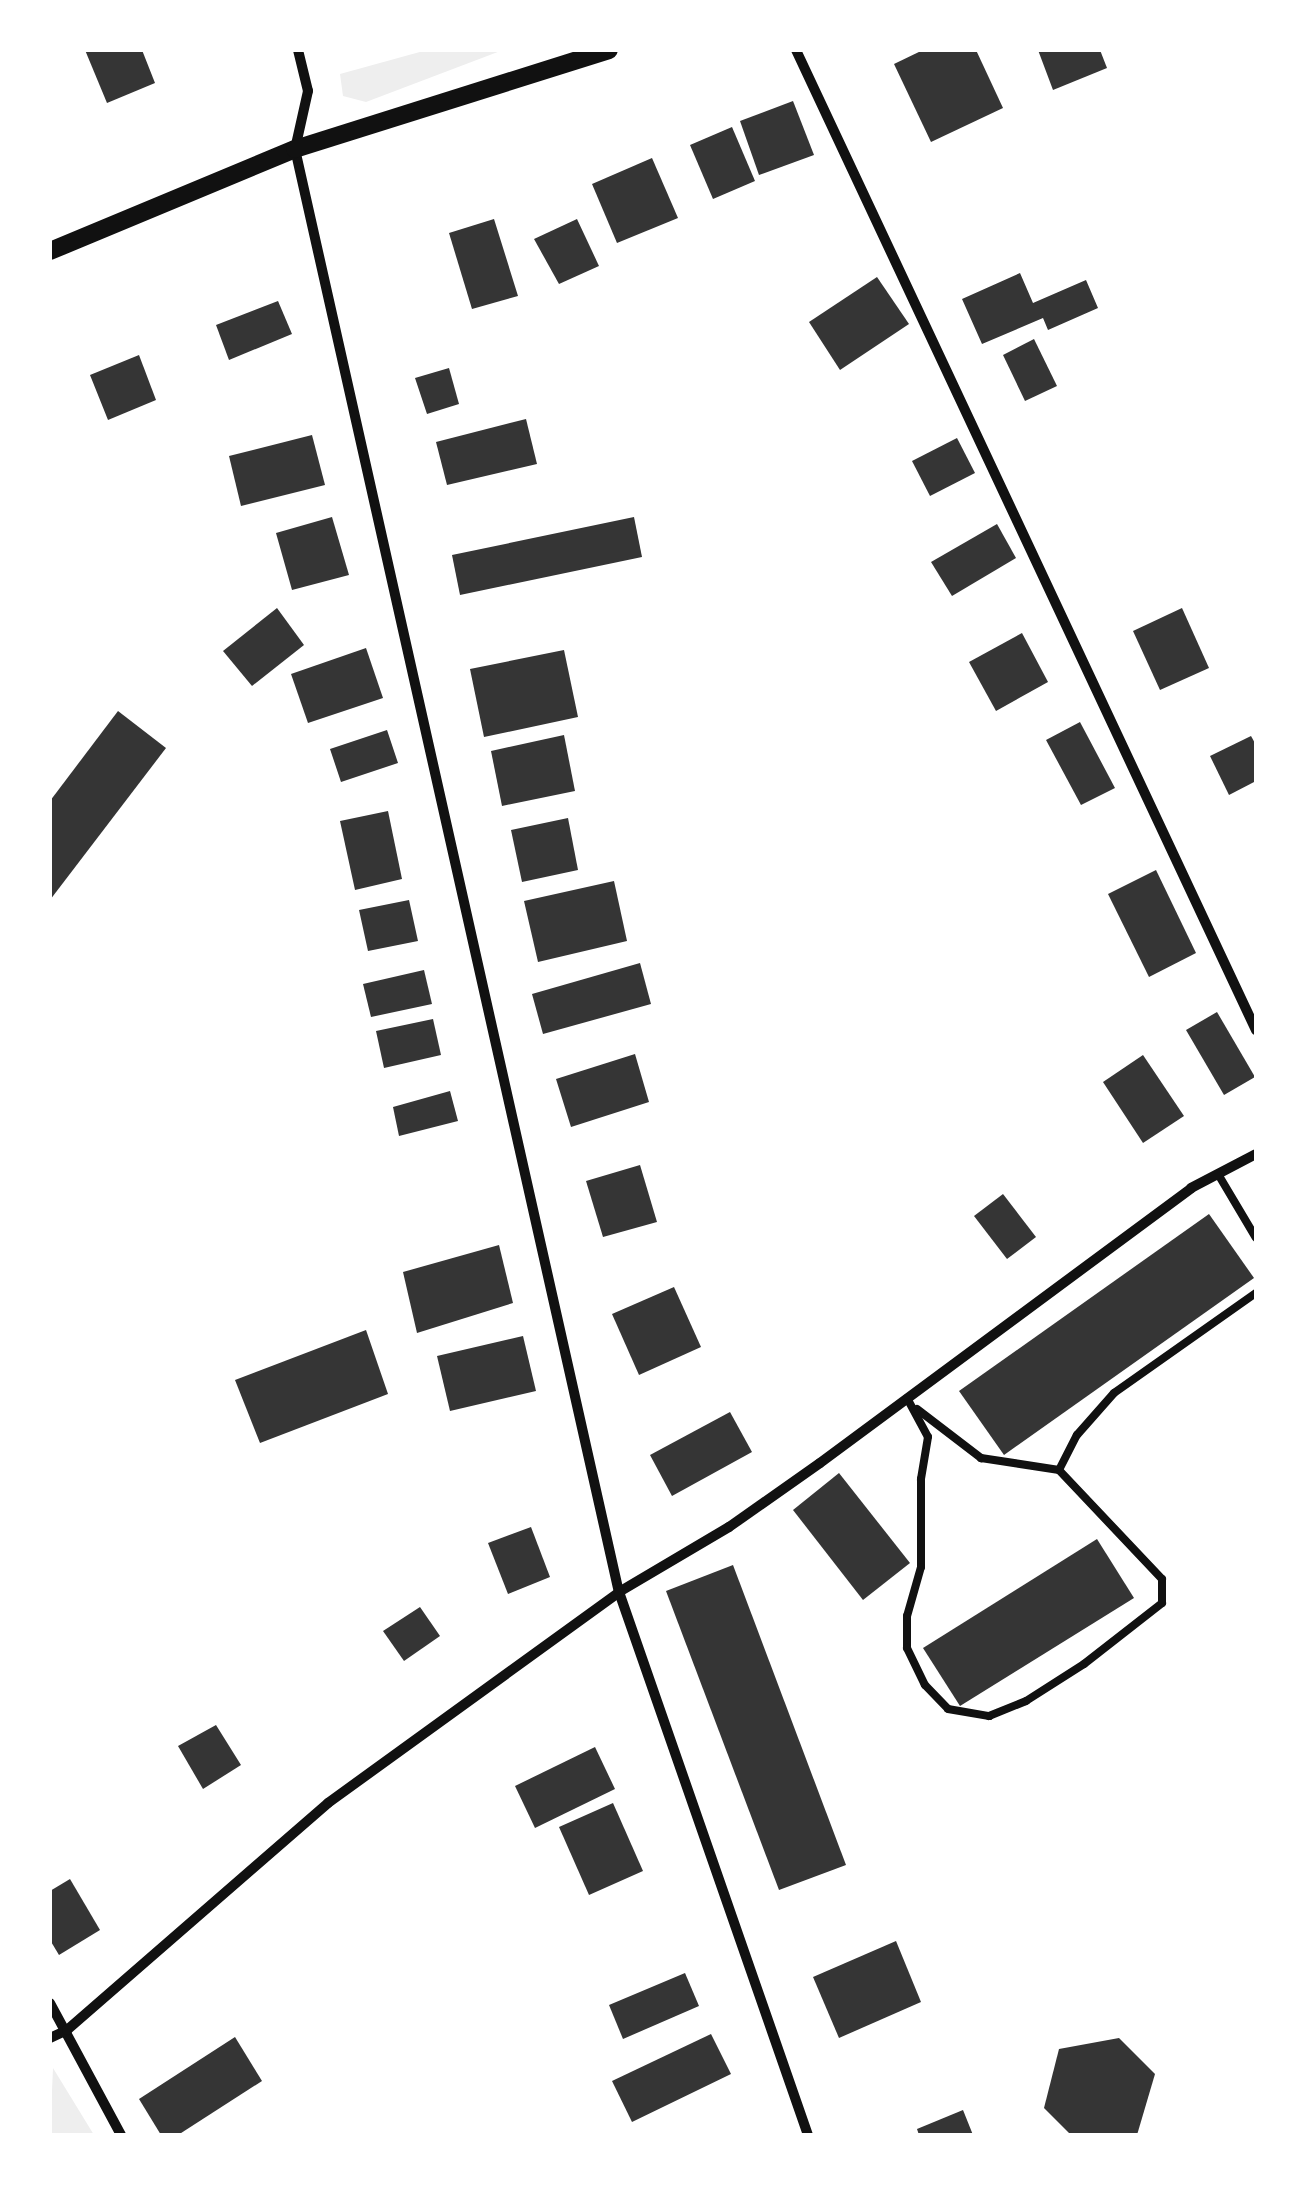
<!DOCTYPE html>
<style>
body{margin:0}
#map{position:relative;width:1306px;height:2185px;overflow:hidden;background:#fff;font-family:"PT Sans",sans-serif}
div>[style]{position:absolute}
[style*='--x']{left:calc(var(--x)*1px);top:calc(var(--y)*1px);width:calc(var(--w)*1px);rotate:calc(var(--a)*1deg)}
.green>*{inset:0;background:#eee}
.building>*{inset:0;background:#353535}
.service>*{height:8px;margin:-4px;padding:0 4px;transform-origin:4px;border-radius:4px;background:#111}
.minor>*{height:10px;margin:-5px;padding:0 5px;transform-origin:5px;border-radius:5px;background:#111}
.tertiary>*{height:18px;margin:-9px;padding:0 9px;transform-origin:9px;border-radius:9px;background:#111}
span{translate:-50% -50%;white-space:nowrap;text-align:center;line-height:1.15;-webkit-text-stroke:10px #fff;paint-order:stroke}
.frame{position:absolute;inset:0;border:52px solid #fff;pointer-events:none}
</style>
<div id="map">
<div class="green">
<div style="clip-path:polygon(427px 50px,503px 50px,366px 102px,343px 96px,340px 74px)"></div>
<div style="clip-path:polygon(53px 2068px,94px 2135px,50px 2135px)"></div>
</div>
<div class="building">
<div style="clip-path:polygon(85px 50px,142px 50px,155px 83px,107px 103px)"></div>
<div style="clip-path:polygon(923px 50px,976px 50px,1003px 108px,931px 142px,894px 64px)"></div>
<div style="clip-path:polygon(1038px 50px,1100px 50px,1107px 68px,1053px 90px)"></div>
<div style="clip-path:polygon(793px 101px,814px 155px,759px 175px,740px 121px)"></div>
<div style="clip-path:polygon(732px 127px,755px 181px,713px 199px,690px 145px)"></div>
<div style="clip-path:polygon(652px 158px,678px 218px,617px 243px,592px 184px)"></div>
<div style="clip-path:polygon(494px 219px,518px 296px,472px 309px,449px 233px)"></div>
<div style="clip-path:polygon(577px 219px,599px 266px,559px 284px,534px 239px)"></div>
<div style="clip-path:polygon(1020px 273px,1033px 303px,1086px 280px,1098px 308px,1048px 330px,1043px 318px,982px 344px,962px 299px)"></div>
<div style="clip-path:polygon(877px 277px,909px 324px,840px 370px,809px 322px)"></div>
<div style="clip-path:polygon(278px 301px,292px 334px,229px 360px,216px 325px)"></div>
<div style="clip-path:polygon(1034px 339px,1057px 386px,1025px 401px,1003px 355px)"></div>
<div style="clip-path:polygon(139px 355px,156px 400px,108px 420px,90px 375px)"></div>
<div style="clip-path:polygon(449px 368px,459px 404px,427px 414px,415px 378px)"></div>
<div style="clip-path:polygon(526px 419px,537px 464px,447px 485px,436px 442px)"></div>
<div style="clip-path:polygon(312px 435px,325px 485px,241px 506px,229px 456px)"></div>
<div style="clip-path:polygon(957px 438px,975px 473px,930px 496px,912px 461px)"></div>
<div style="clip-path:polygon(332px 517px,349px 575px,292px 590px,276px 533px)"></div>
<div style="clip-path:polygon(634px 517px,642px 557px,460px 595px,452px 555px)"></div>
<div style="clip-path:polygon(997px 524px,1016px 558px,952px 596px,931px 562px)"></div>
<div style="clip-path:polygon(277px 608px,304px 645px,252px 686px,223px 651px)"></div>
<div style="clip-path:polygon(1182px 608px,1209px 668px,1160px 690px,1133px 631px)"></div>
<div style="clip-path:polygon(1022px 633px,1048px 682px,996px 711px,969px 662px)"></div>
<div style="clip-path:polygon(366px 648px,383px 698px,308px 723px,291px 674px)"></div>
<div style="clip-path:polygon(564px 650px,578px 717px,484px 737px,470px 669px)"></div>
<div style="clip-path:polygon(118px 711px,166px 748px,50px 900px,50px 801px)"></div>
<div style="clip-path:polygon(1080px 722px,1115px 788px,1081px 805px,1046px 740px)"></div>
<div style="clip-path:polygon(387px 730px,398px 763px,341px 782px,330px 749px)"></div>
<div style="clip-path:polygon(564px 735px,575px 791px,502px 806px,491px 751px)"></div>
<div style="clip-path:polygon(1251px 736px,1256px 745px,1256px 781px,1229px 795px,1210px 756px)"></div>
<div style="clip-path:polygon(388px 811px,402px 879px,355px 890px,340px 821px)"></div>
<div style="clip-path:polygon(568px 818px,578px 870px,522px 882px,511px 830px)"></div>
<div style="clip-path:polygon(1156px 870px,1196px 953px,1149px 977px,1108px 894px)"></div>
<div style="clip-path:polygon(614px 881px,627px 941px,538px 962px,524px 901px)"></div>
<div style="clip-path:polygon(409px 900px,418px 941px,368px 951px,359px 910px)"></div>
<div style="clip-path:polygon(640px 963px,651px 1004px,543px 1034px,532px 994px)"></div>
<div style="clip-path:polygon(424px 970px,432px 1004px,371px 1017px,363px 984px)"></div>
<div style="clip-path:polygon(1217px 1012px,1255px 1077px,1224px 1095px,1186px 1030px)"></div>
<div style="clip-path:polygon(433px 1019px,441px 1055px,384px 1068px,376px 1031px)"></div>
<div style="clip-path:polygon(635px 1054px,649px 1102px,571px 1127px,556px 1079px)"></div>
<div style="clip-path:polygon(1143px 1055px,1184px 1116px,1143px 1143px,1103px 1082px)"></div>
<div style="clip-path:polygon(450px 1091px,458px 1121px,399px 1136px,393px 1107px)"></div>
<div style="clip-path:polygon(640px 1165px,657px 1222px,603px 1237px,586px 1181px)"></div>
<div style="clip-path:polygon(1003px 1194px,1036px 1237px,1007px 1259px,974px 1216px)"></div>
<div style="clip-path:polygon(1209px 1214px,1254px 1278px,1004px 1455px,959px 1391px)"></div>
<div style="clip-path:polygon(499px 1245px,513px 1303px,417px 1333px,403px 1272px)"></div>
<div style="clip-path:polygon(674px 1287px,701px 1347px,639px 1375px,612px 1314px)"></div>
<div style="clip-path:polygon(366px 1330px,388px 1394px,260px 1443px,235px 1380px)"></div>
<div style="clip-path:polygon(523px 1336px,536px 1391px,450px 1411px,437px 1356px)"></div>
<div style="clip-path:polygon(730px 1412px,752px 1452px,672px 1496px,650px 1455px)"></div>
<div style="clip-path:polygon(839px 1473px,910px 1563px,863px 1600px,793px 1510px)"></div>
<div style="clip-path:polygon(531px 1527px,550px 1577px,508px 1594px,488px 1543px)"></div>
<div style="clip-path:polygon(1097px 1539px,1134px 1598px,960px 1706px,923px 1648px)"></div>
<div style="clip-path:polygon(733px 1565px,846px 1865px,779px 1890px,666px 1591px)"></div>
<div style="clip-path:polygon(420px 1607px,440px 1636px,404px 1661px,383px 1631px)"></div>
<div style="clip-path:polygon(216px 1725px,241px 1765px,203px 1789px,178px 1746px)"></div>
<div style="clip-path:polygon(595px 1747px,615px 1789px,535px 1828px,515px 1786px)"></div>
<div style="clip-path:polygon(613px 1803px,643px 1871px,589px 1895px,559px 1827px)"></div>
<div style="clip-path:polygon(70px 1879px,100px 1930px,59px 1955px,50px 1940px,50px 1891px)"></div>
<div style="clip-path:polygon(896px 1941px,921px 2002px,839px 2038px,813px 1977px)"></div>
<div style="clip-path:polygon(685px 1973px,699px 2006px,623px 2039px,609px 2005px)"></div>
<div style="clip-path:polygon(711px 2034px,731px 2074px,632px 2122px,612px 2081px)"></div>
<div style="clip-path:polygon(235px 2037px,262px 2081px,178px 2135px,161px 2135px,139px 2099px)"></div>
<div style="clip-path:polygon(1119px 2038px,1155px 2074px,1137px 2135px,1071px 2135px,1044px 2108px,1059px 2049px)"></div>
<div style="clip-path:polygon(963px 2110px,973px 2135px,919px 2135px,917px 2129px)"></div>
</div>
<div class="service">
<div style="--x:1218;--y:1174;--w:74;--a:59.3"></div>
<div style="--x:907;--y:1398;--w:44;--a:61.7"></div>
<div style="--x:928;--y:1437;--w:43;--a:99.5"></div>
<div style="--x:921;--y:1479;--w:88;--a:90"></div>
<div style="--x:921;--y:1567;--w:51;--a:105.9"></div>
<div style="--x:907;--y:1616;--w:32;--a:90"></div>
<div style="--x:907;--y:1648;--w:41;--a:64.1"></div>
<div style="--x:925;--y:1685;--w:33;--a:46"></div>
<div style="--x:948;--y:1709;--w:42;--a:9.7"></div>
<div style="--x:989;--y:1716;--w:40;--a:-22"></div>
<div style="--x:1026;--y:1701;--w:69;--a:-32.5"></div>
<div style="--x:1084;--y:1664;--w:99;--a:-38"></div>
<div style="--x:1162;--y:1603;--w:24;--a:-90"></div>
<div style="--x:1162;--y:1579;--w:150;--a:-133.4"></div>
<div style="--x:1059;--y:1470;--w:39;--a:-63"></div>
<div style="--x:1077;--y:1435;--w:56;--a:-48.6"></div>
<div style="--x:1114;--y:1393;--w:174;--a:-35.2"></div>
<div style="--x:917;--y:1409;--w:81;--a:37.4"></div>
<div style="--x:981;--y:1458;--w:79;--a:8.7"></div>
</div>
<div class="minor">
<div style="--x:298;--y:50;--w:42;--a:76.3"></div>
<div style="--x:308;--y:91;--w:59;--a:102.6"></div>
<div style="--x:295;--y:149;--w:1479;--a:77.35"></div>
<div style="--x:619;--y:1592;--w:575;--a:70.81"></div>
<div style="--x:796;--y:50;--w:1083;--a:64.86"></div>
<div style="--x:50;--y:2003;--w:150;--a:61.7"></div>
<div style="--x:50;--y:2038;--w:19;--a:-25"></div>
<div style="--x:67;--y:2030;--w:346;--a:-41"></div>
<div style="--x:328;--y:1803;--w:359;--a:-35.9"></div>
<div style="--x:619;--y:1592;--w:128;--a:-30.6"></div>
<div style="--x:729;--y:1527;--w:111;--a:-35.1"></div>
<div style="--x:820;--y:1463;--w:462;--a:-36.5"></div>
<div style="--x:1191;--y:1188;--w:73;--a:-27.6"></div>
</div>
<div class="tertiary">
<div style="--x:50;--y:251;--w:265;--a:-22.6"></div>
<div style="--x:295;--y:149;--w:329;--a:-17.5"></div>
</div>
<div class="frame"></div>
</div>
